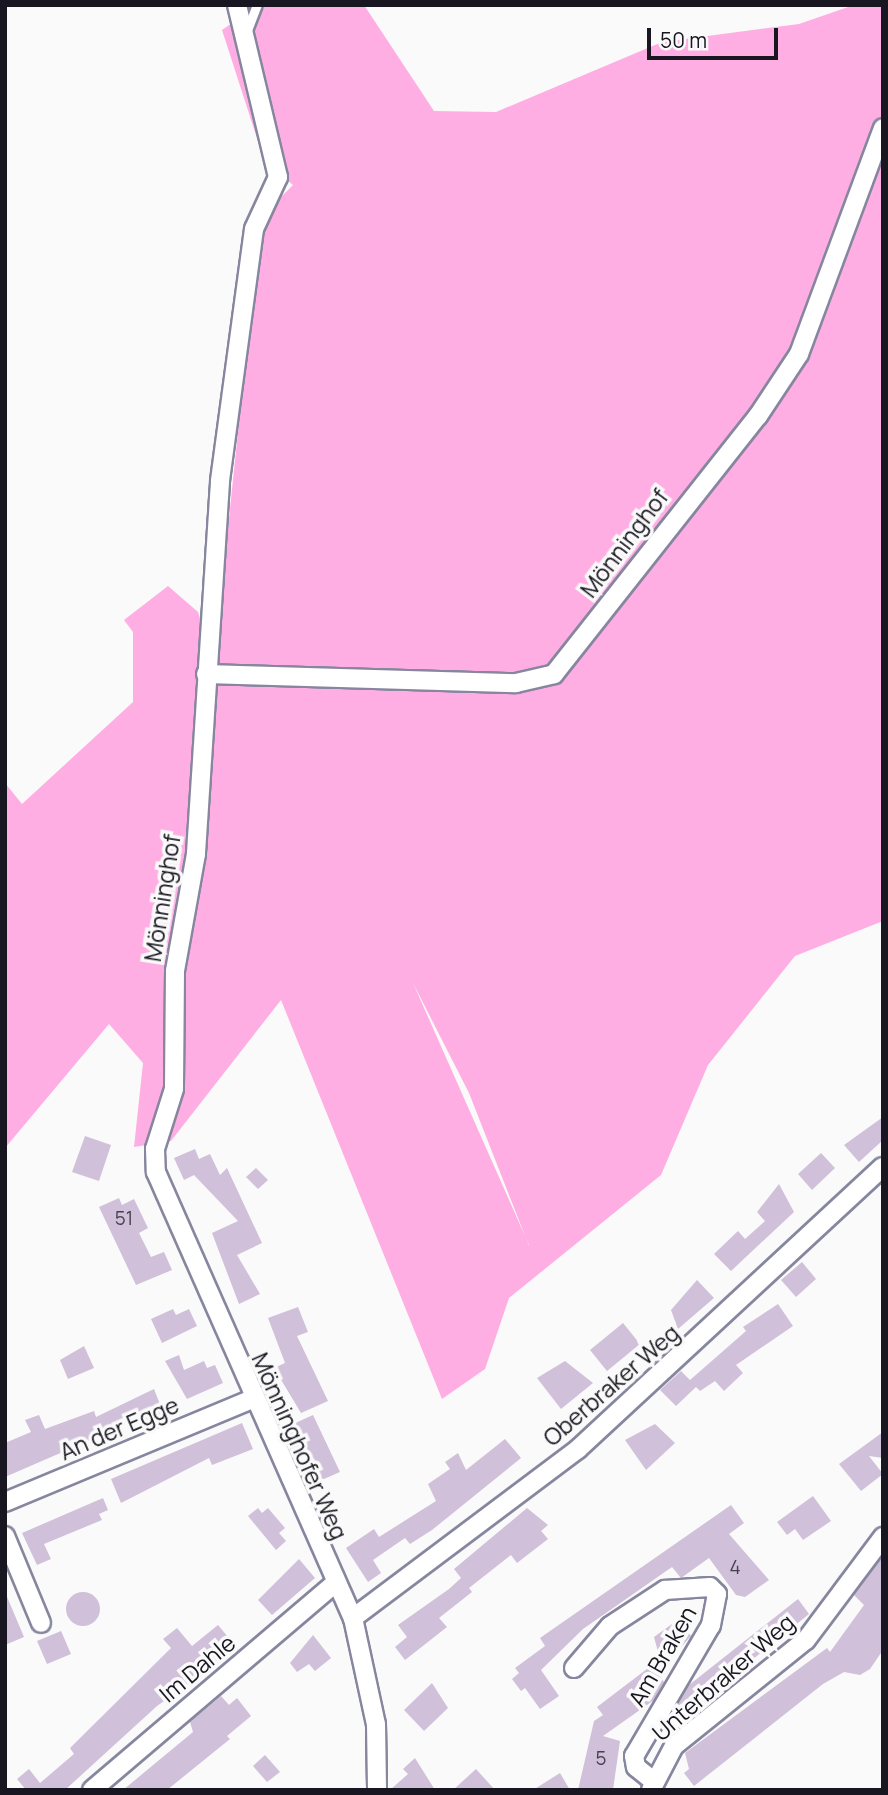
<!DOCTYPE html>
<meta charset="utf-8">
<style>
body{margin:0}
#map{position:relative;width:888px;height:1795px;overflow:hidden;background:#fafafa;font-family:Manrope,sans-serif}
div>[style]{position:absolute}
[style*='--x']{left:calc(var(--x)*1px);top:calc(var(--y)*1px);width:calc(var(--w)*1px);rotate:calc(var(--a)*1deg)}
.green>*{inset:0;background:#feaee3}
.building>*{inset:0;background:#d0c0d9}
.round{border-radius:50%}
.roads{filter:drop-shadow(2px 0 #86869f) drop-shadow(-2px 0 #86869f) drop-shadow(0 2px #86869f) drop-shadow(0 -2px #86869f)}
.service>*{height:9px;margin:-4.5px;padding:0 4.5px;transform-origin:4.5px;border-radius:4.5px;background:#fff}
.minor>*{height:18px;margin:-9px;padding:0 9px;transform-origin:9px;border-radius:9px;background:#fff}
span{translate:-50% -50%;white-space:nowrap;text-align:center;line-height:1.15;-webkit-text-stroke:7px #fafafa;paint-order:stroke}
.number-label{font-size:19px;color:#46414f}
.number-label span{-webkit-text-stroke-width:0}
.street-label{font-size:23px;color:#181721}
.frame{position:absolute;inset:0;border:7px solid #181721;pointer-events:none}
.scale{position:absolute;left:647px;top:28px;width:131px;height:32px;box-sizing:border-box;border:4px solid #181721;border-top:0;padding-left:9px;font-size:21px;line-height:24px;white-space:nowrap;color:#181721;-webkit-text-stroke:5px #fafafa;paint-order:stroke}
</style>
<div id="map">
<div class="green">
<div style="clip-path:polygon(evenodd,258px 5px,364px 5px,434px 111px,496px 112px,662px 42px,799px 24px,854px 5px,883px 5px,883px 921px,795px 956px,708px 1065px,661px 1175px,509px 1298px,485px 1369px,442px 1399px,281px 1000px,171px 1141px,134px 1147px,143px 1063px,109px 1024px,5px 1148px,5px 783px,22px 804px,133px 702px,133px 632px,124px 620px,168px 586px,198px 612px,214px 662px,259px 231px,264px 214px,293px 185px,264px 160px,222px 30px,258px 5px,413px 983px,469px 1093px,529px 1246px,529px 1245px,413px 983px)"></div>
</div>
<div class="building">
<div style="clip-path:polygon(883px 1117px,883px 1140px,859px 1162px,844px 1145px)"></div>
<div style="clip-path:polygon(85px 1136px,111px 1145px,99px 1181px,72px 1172px)"></div>
<div style="clip-path:polygon(195px 1149px,199px 1159px,210px 1154px,220px 1175px,227px 1168px,262px 1243px,237px 1255px,260px 1294px,239px 1304px,212px 1233px,238px 1221px,194px 1175px,184px 1180px,174px 1158px)"></div>
<div style="clip-path:polygon(821px 1153px,835px 1168px,812px 1190px,798px 1174px)"></div>
<div style="clip-path:polygon(256px 1168px,268px 1180px,258px 1189px,246px 1177px)"></div>
<div style="clip-path:polygon(779px 1184px,794px 1212px,731px 1271px,714px 1254px,738px 1231px,745px 1239px,765px 1221px,757px 1212px)"></div>
<div style="clip-path:polygon(119px 1198px,122px 1205px,134px 1199px,148px 1228px,139px 1233px,151px 1257px,164px 1252px,172px 1270px,136px 1285px,99px 1207px)"></div>
<div style="clip-path:polygon(802px 1262px,816px 1279px,796px 1297px,781px 1280px)"></div>
<div style="clip-path:polygon(697px 1280px,714px 1298px,678px 1329px,671px 1310px)"></div>
<div style="clip-path:polygon(778px 1304px,793px 1326px,736px 1365px,743px 1373px,724px 1391px,715px 1381px,700px 1391px,696px 1387px,676px 1406px,660px 1390px,681px 1371px,690px 1380px,746px 1331px,743px 1327px)"></div>
<div style="clip-path:polygon(298px 1307px,308px 1332px,297px 1336px,328px 1401px,301px 1413px,274px 1368px,285px 1363px,268px 1318px)"></div>
<div style="clip-path:polygon(173px 1309px,176px 1315px,189px 1309px,197px 1326px,162px 1343px,151px 1319px)"></div>
<div style="clip-path:polygon(623px 1323px,640px 1344px,607px 1371px,590px 1350px)"></div>
<div style="clip-path:polygon(84px 1346px,94px 1368px,68px 1379px,60px 1360px)"></div>
<div style="clip-path:polygon(179px 1355px,184px 1370px,204px 1361px,207px 1368px,215px 1365px,223px 1383px,187px 1399px,165px 1361px)"></div>
<div style="clip-path:polygon(565px 1361px,593px 1383px,561px 1409px,537px 1378px)"></div>
<div style="clip-path:polygon(154px 1389px,165px 1417px,142px 1426px,139px 1419px,5px 1477px,5px 1443px,31px 1432px,25px 1420px,39px 1415px,45px 1429px,94px 1411px,96px 1417px)"></div>
<div style="clip-path:polygon(313px 1415px,340px 1472px,317px 1482px,300px 1445px,291px 1450px,282px 1429px)"></div>
<div style="clip-path:polygon(242px 1423px,253px 1449px,212px 1465px,209px 1458px,121px 1503px,111px 1479px)"></div>
<div style="clip-path:polygon(655px 1424px,675px 1443px,646px 1470px,625px 1440px)"></div>
<div style="clip-path:polygon(883px 1432px,883px 1458px,869px 1456px,883px 1474px,861px 1491px,839px 1464px)"></div>
<div style="clip-path:polygon(505px 1439px,521px 1458px,432px 1530px,410px 1544px,405px 1538px,373px 1560px,381px 1573px,368px 1582px,346px 1548px,374px 1529px,379px 1537px,436px 1501px,428px 1484px,450px 1469px,445px 1462px,458px 1453px,466px 1470px)"></div>
<div style="clip-path:polygon(813px 1496px,831px 1521px,803px 1540px,795px 1529px,787px 1535px,777px 1522px)"></div>
<div style="clip-path:polygon(103px 1498px,108px 1510px,99px 1514px,102px 1520px,44px 1544px,51px 1559px,37px 1565px,22px 1533px)"></div>
<div style="clip-path:polygon(731px 1505px,744px 1523px,729px 1534px,769px 1580px,745px 1597px,736px 1595px,709px 1558px,681px 1578px,672px 1567px,583px 1629px,541px 1670px,559px 1696px,540px 1709px,525px 1688px,521px 1691px,512px 1679px,519px 1673px,515px 1668px,545px 1646px,540px 1638px)"></div>
<div style="clip-path:polygon(258px 1508px,262px 1513px,268px 1508px,285px 1528px,279px 1533px,286px 1541px,276px 1550px,248px 1516px)"></div>
<div style="clip-path:polygon(527px 1508px,548px 1525px,541px 1531px,548px 1539px,517px 1563px,511px 1555px,469px 1588px,472px 1592px,439px 1618px,447px 1627px,405px 1660px,395px 1647px,407px 1637px,398px 1625px,449px 1589px,461px 1578px,454px 1569px)"></div>
<div style="clip-path:polygon(883px 1556px,883px 1650px,870px 1669px,860px 1675px,844px 1672px,823px 1684px,694px 1786px,684px 1773px,689px 1769px,685px 1753px,827px 1648px,830px 1652px,864px 1605px,854px 1595px)"></div>
<div style="clip-path:polygon(299px 1559px,315px 1578px,272px 1615px,258px 1600px)"></div>
<div class="round" style="left:66px;top:1592px;width:34px;height:34px"></div>
<div style="clip-path:polygon(5px 1592px,24px 1637px,5px 1645px)"></div>
<div style="clip-path:polygon(798px 1599px,809px 1614px,679px 1719px,674px 1711px,689px 1685px)"></div>
<div style="clip-path:polygon(679px 1619px,691px 1636px,658px 1673px,664px 1682px,654px 1700px,603px 1736px,620px 1741px,613px 1790px,578px 1790px,594px 1721px,603px 1715px,597px 1707px,660px 1659px,654px 1637px)"></div>
<div style="clip-path:polygon(218px 1625px,238px 1649px,157px 1706px,65px 1790px,26px 1790px,17px 1779px,29px 1769px,40px 1783px,74px 1754px,70px 1748px,171px 1648px,163px 1639px,177px 1628px,192px 1646px)"></div>
<div style="clip-path:polygon(61px 1631px,71px 1654px,47px 1664px,37px 1641px)"></div>
<div style="clip-path:polygon(313px 1635px,331px 1658px,315px 1671px,309px 1664px,297px 1672px,290px 1663px)"></div>
<div style="clip-path:polygon(432px 1683px,448px 1708px,424px 1731px,404px 1710px)"></div>
<div style="clip-path:polygon(221px 1696px,229px 1705px,237px 1698px,251px 1716px,227px 1736px,230px 1739px,167px 1790px,123px 1790px,193px 1732px,190px 1722px)"></div>
<div style="clip-path:polygon(265px 1755px,280px 1772px,267px 1782px,253px 1766px)"></div>
<div style="clip-path:polygon(415px 1758px,435px 1790px,390px 1790px,408px 1774px,403px 1769px)"></div>
<div style="clip-path:polygon(476px 1769px,495px 1790px,453px 1790px)"></div>
<div style="clip-path:polygon(560px 1773px,570px 1790px,533px 1790px)"></div>
</div>
<div class="roads">
<div class="service">
<div style="--x:246;--y:33;--w:30;--a:-69"></div>
</div>
<div class="minor">
<div style="--x:237;--y:5;--w:177;--a:76.6"></div>
<div style="--x:278;--y:177;--w:57;--a:114.8"></div>
<div style="--x:254;--y:229;--w:255;--a:97.7"></div>
<div style="--x:220;--y:482;--w:373;--a:93.7"></div>
<div style="--x:196;--y:854;--w:119;--a:100.2"></div>
<div style="--x:175;--y:971;--w:118;--a:90.5"></div>
<div style="--x:174;--y:1089;--w:63;--a:107.6"></div>
<div style="--x:155;--y:1149;--w:23;--a:88"></div>
<div style="--x:156;--y:1172;--w:488;--a:66.2"></div>
<div style="--x:353;--y:1618;--w:108;--a:77.8"></div>
<div style="--x:376;--y:1724;--w:66;--a:89.1"></div>
<div style="--x:206;--y:674;--w:310;--a:1.7"></div>
<div style="--x:516;--y:683;--w:39;--a:-13"></div>
<div style="--x:554;--y:674;--w:329;--a:-51.7"></div>
<div style="--x:758;--y:416;--w:74;--a:-56.5"></div>
<div style="--x:799;--y:354;--w:241;--a:-69.6"></div>
<div style="--x:5;--y:1502;--w:268;--a:-22.6"></div>
<div style="--x:5;--y:1536;--w:94;--a:67.5"></div>
<div style="--x:353;--y:1618;--w:281;--a:-36.9"></div>
<div style="--x:578;--y:1449;--w:415;--a:-42.8"></div>
<div style="--x:574;--y:1668;--w:55;--a:-49.4"></div>
<div style="--x:610;--y:1626;--w:66;--a:-33.2"></div>
<div style="--x:665;--y:1590;--w:45;--a:-3.8"></div>
<div style="--x:710;--y:1587;--w:10;--a:45"></div>
<div style="--x:717;--y:1594;--w:32;--a:101"></div>
<div style="--x:711;--y:1625;--w:152;--a:120.4"></div>
<div style="--x:634;--y:1756;--w:11;--a:80"></div>
<div style="--x:636;--y:1767;--w:22;--a:39"></div>
<div style="--x:92;--y:1790;--w:318;--a:-40.4"></div>
<div style="--x:651;--y:1790;--w:50;--a:-62.4"></div>
<div style="--x:674;--y:1746;--w:169;--a:-38.8"></div>
<div style="--x:806;--y:1640;--w:129;--a:-53.2"></div>
</div>
</div>
<div class="number-label">
<span style="left:124px;top:1219px">51</span>
<span style="left:735px;top:1568px">4</span>
<span style="left:601px;top:1759px">5</span>
</div>
<div class="street-label">
<span style="left:624px;top:543px;rotate:-53deg">Mönninghof</span>
<span style="left:162px;top:898px;rotate:-81deg">Mönninghof</span>
<span style="left:611px;top:1385px;rotate:-41deg">Oberbraker Weg</span>
<span style="left:119px;top:1428px;rotate:-23deg">An der Egge</span>
<span style="left:300px;top:1446px;rotate:66deg">Mönninghofer Weg</span>
<span style="left:662px;top:1656px;rotate:-60deg">Am Braken</span>
<span style="left:197px;top:1668px;rotate:-40deg">Im Dahle</span>
<span style="left:723px;top:1677px;rotate:-41deg">Unterbraker Weg</span>
</div>
<div class="frame"></div>
<div class="scale">50 m</div>
</div>
